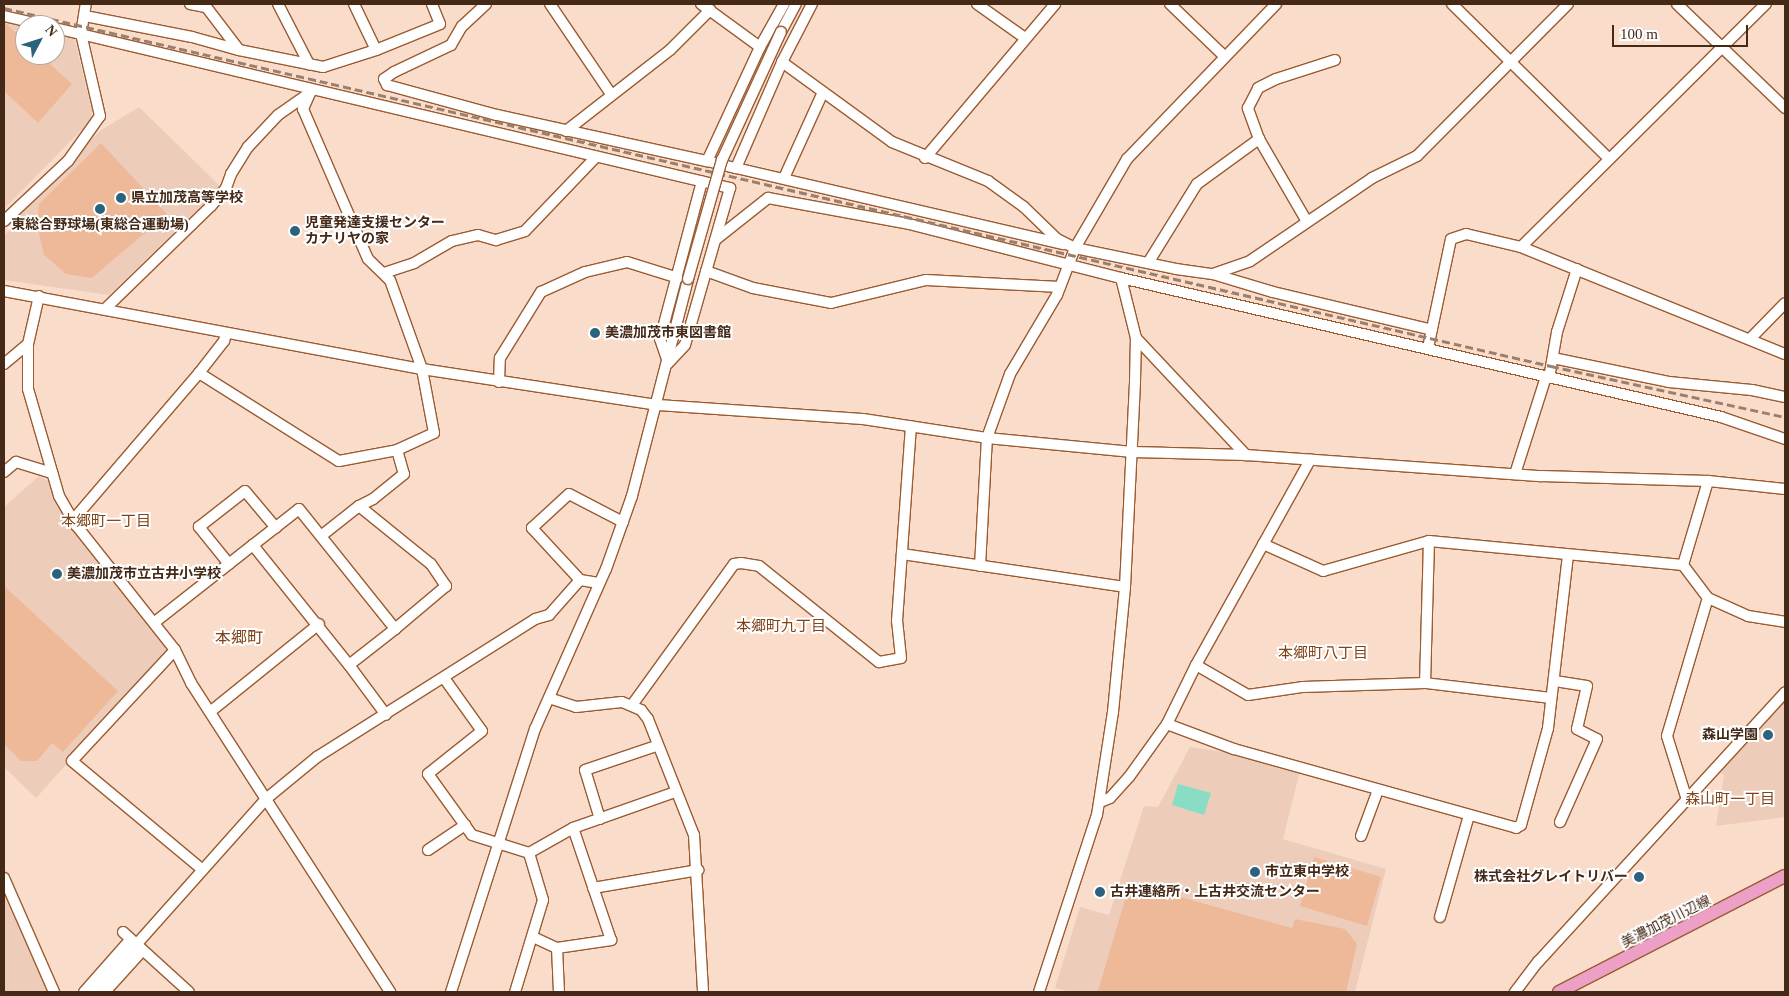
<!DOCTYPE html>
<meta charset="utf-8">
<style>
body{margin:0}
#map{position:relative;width:1789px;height:996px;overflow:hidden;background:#fadccb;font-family:"Times New Roman","Noto Sans JP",serif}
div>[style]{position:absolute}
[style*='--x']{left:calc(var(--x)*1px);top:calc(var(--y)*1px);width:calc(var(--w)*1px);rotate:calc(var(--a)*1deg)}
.built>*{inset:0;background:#edcdba}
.green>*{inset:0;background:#edb999}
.water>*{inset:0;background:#89ddc4}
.roads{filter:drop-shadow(1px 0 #9b5b31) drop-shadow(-1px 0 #9b5b31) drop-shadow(0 1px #9b5b31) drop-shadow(0 -1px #9b5b31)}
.minor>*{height:10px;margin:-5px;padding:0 5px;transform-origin:5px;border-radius:5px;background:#fff}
.major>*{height:12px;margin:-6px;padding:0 6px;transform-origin:6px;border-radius:6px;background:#eda0c5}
.rail>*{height:2.5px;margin-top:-1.25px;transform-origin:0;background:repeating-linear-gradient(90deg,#9b7f6d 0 8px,transparent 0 12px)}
.bridges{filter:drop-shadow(1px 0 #9b5b31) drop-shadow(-1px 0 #9b5b31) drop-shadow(0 1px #9b5b31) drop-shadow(0 -1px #9b5b31)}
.minor-bridge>*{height:10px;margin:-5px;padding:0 5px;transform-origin:5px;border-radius:5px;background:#fff}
.dots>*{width:14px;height:14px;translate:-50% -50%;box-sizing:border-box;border:2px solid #fff;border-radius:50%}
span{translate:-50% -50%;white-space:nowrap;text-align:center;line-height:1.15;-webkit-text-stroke:4px #fff;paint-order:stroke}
.poi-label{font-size:14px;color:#442917;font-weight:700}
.left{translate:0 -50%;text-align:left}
.right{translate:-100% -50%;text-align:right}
.street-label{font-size:14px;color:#442917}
.neighbourhood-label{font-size:15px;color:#804216}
.quarter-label{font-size:16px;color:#804216}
.frame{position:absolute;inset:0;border:5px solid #442917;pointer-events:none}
.north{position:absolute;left:15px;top:15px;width:50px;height:50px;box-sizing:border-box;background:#fff;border:1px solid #b4a9a2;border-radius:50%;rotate:50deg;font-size:14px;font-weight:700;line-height:20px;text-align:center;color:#442917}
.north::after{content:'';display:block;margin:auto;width:18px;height:22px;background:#2b627d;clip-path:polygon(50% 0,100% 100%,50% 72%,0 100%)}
.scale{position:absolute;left:1612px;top:25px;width:136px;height:22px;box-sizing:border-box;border:2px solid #442917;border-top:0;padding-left:6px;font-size:15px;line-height:18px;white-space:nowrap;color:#442917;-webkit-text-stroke:4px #fff;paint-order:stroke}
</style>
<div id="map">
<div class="built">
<div style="clip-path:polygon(4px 22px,25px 27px,25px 55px,55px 55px,55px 33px,74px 37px,92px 110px,91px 120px,4px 209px)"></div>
<div style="clip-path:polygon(139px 107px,221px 187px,109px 295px,4px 280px,4px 236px,18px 222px,20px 210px,100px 131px)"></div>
<div style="clip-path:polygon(39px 476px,49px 481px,60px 509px,162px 638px,167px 653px,36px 798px,4px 767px,4px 507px)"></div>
<div style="clip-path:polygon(1785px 698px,1785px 817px,1716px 826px,1724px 775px,1718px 771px)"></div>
<div style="clip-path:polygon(1190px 747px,1244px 755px,1300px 771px,1283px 839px,1386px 869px,1355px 992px,1071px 992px,1055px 988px,1080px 907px,1109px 915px,1144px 806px,1158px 807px)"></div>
<div style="clip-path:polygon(4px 890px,50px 992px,4px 992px)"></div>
</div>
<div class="green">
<div style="clip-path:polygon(4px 22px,25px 41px,25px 55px,40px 55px,72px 84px,38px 123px,4px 91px)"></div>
<div style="clip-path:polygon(101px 143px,167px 214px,92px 278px,66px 274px,44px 255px,37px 225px,39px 204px)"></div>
<div style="clip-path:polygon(4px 586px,118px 691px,63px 752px,52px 743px,37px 761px,21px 761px,4px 744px)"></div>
<div style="clip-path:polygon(1314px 857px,1381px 877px,1367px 926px,1300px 906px)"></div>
<div style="clip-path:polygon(1130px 883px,1292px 928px,1295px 919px,1345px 929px,1357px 944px,1346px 992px,1098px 991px)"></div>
</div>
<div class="water">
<div style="clip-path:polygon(1178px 784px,1211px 793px,1204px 815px,1172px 805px)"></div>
</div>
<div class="roads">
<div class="minor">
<div style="--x:190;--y:4;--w:16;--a:11"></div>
<div style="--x:204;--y:4;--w:58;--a:52.7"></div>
<div style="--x:239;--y:50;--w:86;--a:11.4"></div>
<div style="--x:323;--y:67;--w:56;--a:-17.8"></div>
<div style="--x:376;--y:50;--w:69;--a:-22.1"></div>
<div style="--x:440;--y:24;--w:22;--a:-112"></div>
<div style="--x:278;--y:4;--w:68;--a:62.7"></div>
<div style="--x:354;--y:4;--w:51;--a:64.4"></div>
<div style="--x:486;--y:4;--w:33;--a:137"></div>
<div style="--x:462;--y:26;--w:22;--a:120"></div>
<div style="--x:451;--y:45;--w:63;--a:154.7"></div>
<div style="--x:394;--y:72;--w:12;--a:145"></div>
<div style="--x:384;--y:79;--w:7;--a:63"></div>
<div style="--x:387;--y:85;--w:114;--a:15.3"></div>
<div style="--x:497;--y:115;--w:215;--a:12.4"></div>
<div style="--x:550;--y:4;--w:109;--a:55.9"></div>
<div style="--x:701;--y:4;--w:73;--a:36.1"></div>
<div style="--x:784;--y:4;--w:49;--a:119.2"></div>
<div style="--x:760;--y:47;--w:126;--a:114.9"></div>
<div style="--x:707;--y:161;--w:30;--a:14"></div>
<div style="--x:736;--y:168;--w:116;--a:-66.5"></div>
<div style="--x:782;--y:62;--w:65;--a:-62.7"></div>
<div style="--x:977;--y:4;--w:59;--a:35.3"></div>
<div style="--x:1170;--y:4;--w:76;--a:43.9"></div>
<div style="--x:1452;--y:4;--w:219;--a:44.6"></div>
<div style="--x:1677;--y:4;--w:150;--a:43.9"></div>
<div style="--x:4;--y:16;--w:39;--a:13"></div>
<div style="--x:85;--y:16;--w:109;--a:11.1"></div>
<div style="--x:192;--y:37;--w:49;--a:15.5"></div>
<div style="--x:55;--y:28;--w:694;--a:13.34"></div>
<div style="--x:730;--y:188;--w:163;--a:106"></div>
<div style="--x:685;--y:345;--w:25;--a:133"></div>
<div style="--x:781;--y:32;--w:32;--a:-62"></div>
<div style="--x:782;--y:62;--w:136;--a:36"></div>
<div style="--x:892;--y:142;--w:104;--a:22.1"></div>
<div style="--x:988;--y:181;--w:44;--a:35.8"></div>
<div style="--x:1024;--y:207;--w:46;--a:44.1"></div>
<div style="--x:1057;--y:239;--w:20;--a:27"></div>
<div style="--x:1075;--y:248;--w:103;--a:11.7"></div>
<div style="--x:1176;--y:269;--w:37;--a:8"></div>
<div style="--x:1213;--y:274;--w:39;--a:-19"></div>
<div style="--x:1250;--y:261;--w:148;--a:-34.2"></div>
<div style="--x:1372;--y:178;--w:50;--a:-26.1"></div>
<div style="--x:1417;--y:156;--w:214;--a:-45.2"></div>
<div style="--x:311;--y:91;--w:20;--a:114"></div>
<div style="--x:303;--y:109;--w:163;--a:66.6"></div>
<div style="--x:368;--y:259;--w:30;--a:44"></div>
<div style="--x:390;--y:280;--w:95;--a:70.2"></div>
<div style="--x:422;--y:369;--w:65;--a:79.4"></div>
<div style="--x:434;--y:433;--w:41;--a:155.3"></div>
<div style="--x:397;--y:450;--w:25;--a:74"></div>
<div style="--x:404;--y:474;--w:40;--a:141"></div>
<div style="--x:373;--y:499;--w:16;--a:153"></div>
<div style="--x:359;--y:506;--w:92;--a:38.9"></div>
<div style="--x:431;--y:564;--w:27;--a:56"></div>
<div style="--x:446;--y:586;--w:67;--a:139.9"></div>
<div style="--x:395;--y:629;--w:58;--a:142"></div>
<div style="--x:349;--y:665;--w:154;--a:-128.7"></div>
<div style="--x:253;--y:545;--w:58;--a:-38"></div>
<div style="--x:299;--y:509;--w:154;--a:51.3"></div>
<div style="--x:566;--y:131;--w:132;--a:-37.9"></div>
<div style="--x:670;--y:50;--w:57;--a:-45"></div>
<div style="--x:925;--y:158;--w:202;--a:-49.8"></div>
<div style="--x:736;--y:168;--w:336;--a:13.1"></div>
<div style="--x:784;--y:178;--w:94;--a:-65.6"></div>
<div style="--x:1306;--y:220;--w:94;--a:-120.1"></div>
<div style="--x:1259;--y:139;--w:33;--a:-110"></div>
<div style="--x:1248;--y:108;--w:22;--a:-63"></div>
<div style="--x:1258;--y:88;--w:20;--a:-27"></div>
<div style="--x:1276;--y:79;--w:62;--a:-17.9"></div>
<div style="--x:4;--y:221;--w:88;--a:-43.2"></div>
<div style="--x:68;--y:161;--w:55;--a:-54.6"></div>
<div style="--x:100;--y:116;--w:84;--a:-103"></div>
<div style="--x:81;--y:34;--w:30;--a:-81"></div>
<div style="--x:715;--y:240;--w:68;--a:-38.4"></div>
<div style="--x:768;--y:198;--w:143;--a:10.4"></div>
<div style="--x:909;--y:224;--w:219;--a:14.3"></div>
<div style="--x:1121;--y:278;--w:616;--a:13.04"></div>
<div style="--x:1721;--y:417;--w:68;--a:19"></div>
<div style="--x:1521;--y:247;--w:345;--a:-44.8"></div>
<div style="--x:1148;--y:263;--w:93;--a:-58.2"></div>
<div style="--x:1197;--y:184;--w:77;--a:-36"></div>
<div style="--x:706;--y:271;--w:50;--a:19.9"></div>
<div style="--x:753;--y:288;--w:79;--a:10.9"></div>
<div style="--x:831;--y:303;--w:98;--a:-13.6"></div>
<div style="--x:926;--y:280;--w:134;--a:3"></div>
<div style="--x:384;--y:273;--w:32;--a:-18"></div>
<div style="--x:414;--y:263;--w:44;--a:-30.1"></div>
<div style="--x:452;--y:241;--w:27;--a:-13"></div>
<div style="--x:478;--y:235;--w:19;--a:16"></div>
<div style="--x:496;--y:240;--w:30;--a:-17"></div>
<div style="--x:525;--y:231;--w:103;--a:-46.2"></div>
<div style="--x:1213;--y:274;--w:63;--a:16.7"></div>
<div style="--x:1273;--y:292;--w:163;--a:13.4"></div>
<div style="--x:4;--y:291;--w:425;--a:10.6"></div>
<div style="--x:422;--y:369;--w:239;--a:8.7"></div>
<div style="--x:658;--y:405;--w:205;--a:3.9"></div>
<div style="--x:863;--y:419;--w:125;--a:8.7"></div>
<div style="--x:987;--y:438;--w:146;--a:5.5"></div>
<div style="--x:1132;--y:452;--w:114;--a:1.5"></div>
<div style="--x:1246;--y:455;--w:296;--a:4.1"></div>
<div style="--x:1541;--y:476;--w:167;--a:1.7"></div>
<div style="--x:1708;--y:481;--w:77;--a:5.9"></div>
<div style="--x:39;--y:296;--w:49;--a:102.9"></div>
<div style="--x:28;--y:344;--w:45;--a:90"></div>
<div style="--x:28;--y:389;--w:111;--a:73.8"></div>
<div style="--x:59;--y:496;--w:34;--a:60"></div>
<div style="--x:76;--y:525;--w:159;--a:51.6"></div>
<div style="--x:175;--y:650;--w:37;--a:64"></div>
<div style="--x:191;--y:683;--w:368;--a:57.2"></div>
<div style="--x:106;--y:308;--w:146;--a:-44.2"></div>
<div style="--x:211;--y:206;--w:23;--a:-50"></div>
<div style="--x:226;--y:188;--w:15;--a:-70"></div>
<div style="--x:231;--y:174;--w:32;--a:-58"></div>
<div style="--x:248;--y:147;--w:44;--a:-46.8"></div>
<div style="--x:278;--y:115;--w:40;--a:-34.9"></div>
<div style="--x:1136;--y:338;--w:161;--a:46.8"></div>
<div style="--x:1750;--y:339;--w:50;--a:-45.8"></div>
<div style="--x:1428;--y:348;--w:111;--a:-78.1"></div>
<div style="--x:1451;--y:239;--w:16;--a:-18"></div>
<div style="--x:1466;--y:234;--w:57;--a:13.3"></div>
<div style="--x:1521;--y:247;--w:285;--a:22.1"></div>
<div style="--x:1553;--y:358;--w:118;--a:11.7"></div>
<div style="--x:1669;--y:382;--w:83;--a:5.5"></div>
<div style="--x:1752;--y:390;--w:34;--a:12"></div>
<div style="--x:668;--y:362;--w:24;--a:-109"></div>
<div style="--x:660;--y:339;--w:163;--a:-75.1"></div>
<div style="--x:4;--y:364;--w:31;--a:-40"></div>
<div style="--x:199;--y:373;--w:165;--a:32.2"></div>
<div style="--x:339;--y:461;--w:59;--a:-10.7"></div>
<div style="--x:1549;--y:378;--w:47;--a:-80.1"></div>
<div style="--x:1557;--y:332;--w:66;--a:-72.4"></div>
<div style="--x:499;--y:382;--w:24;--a:-88"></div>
<div style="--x:500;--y:358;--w:78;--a:-58.2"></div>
<div style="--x:541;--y:292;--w:48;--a:-24.4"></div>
<div style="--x:585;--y:272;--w:43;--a:-13.4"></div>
<div style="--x:627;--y:262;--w:53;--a:17.4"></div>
<div style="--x:4;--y:472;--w:16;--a:-40"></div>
<div style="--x:16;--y:462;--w:38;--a:17"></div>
<div style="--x:1515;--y:474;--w:102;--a:-72.3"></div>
<div style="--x:73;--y:520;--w:194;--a:-49.4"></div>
<div style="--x:199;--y:373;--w:41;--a:-52"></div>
<div style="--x:224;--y:341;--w:7;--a:-74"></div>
<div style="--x:321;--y:536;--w:48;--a:-38.3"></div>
<div style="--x:1429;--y:541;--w:142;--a:91.6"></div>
<div style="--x:1425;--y:683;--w:126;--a:6.8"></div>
<div style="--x:1263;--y:544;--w:66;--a:24.2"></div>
<div style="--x:1323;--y:571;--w:110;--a:-15.8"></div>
<div style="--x:1429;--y:541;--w:255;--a:5.4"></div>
<div style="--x:1683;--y:565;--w:41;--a:52.9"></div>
<div style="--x:1708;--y:598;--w:44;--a:24.2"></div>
<div style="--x:1748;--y:616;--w:37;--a:9"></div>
<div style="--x:902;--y:554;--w:225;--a:8.4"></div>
<div style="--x:229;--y:564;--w:48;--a:-129"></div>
<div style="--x:199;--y:527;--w:58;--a:-38"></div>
<div style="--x:245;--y:491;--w:48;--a:50"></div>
<div style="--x:1683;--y:565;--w:88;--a:-73.4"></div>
<div style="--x:980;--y:566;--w:128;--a:-86.9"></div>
<div style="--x:987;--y:438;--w:68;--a:-70.2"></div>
<div style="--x:1010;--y:374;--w:92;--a:-59.3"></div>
<div style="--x:1057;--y:295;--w:50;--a:-69"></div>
<div style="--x:1075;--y:248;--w:103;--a:-59.7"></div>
<div style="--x:1127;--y:159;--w:215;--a:-46.1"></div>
<div style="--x:580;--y:580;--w:71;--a:-132.7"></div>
<div style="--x:532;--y:528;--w:50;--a:-42.6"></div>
<div style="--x:569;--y:494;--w:61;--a:27.4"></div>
<div style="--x:155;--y:622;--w:125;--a:-38.2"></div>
<div style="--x:175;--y:650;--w:151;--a:132.9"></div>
<div style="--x:72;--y:761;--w:170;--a:39.8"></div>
<div style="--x:349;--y:665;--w:62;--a:53.5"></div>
<div style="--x:1196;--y:665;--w:60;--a:30"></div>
<div style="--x:1248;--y:695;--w:56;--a:-8.3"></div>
<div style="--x:1303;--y:687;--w:122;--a:-1.9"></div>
<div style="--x:444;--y:678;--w:65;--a:54.4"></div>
<div style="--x:482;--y:731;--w:69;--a:141.5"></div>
<div style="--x:428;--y:774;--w:75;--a:54.2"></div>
<div style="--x:472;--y:835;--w:60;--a:17.5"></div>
<div style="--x:529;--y:853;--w:49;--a:73.4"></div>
<div style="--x:543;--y:900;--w:96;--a:106.9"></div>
<div style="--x:1555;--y:681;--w:32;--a:9"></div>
<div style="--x:1587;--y:686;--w:44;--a:103.1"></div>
<div style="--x:1577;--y:729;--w:22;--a:27"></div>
<div style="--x:1597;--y:739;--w:91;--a:114"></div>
<div style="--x:549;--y:698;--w:28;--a:18"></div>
<div style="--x:576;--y:707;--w:46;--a:-6.2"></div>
<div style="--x:622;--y:702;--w:21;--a:23"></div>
<div style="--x:641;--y:710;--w:11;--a:52"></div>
<div style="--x:648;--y:719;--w:125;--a:68.4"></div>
<div style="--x:694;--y:835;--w:157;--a:86.7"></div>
<div style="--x:632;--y:705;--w:174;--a:-54.1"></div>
<div style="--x:734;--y:564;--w:7;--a:-8"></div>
<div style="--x:741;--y:563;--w:18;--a:9"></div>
<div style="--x:759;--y:566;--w:154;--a:38.7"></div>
<div style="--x:879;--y:662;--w:22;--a:-10"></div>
<div style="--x:901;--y:658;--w:37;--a:-96"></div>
<div style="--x:897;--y:621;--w:195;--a:-85.9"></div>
<div style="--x:210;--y:712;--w:140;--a:-38.9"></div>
<div style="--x:1167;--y:724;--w:72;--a:20.5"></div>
<div style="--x:1234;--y:749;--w:293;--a:15.6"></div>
<div style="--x:1516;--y:828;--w:6;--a:-31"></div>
<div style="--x:1521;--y:825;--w:101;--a:-74.4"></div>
<div style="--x:1548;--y:728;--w:173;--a:-83.4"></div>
<div style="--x:1687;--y:800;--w:67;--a:-107.4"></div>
<div style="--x:1667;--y:736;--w:144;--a:-73.5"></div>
<div style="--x:1100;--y:802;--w:11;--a:-22"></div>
<div style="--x:1110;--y:798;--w:28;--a:-48"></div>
<div style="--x:1129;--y:777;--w:65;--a:-54.4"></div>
<div style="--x:1167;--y:724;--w:66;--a:-63.8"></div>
<div style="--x:1196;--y:665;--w:235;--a:-60.9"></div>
<div style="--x:600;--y:819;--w:51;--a:-107"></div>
<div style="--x:585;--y:770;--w:75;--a:-18.7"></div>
<div style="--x:1361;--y:836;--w:49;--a:-69.7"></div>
<div style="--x:428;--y:850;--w:45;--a:-34"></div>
<div style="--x:529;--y:853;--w:51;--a:-29.6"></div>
<div style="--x:4;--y:878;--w:124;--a:66.3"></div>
<div style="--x:593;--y:888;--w:107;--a:-9.7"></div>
<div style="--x:1440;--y:917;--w:106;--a:-74.1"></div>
<div style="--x:123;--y:932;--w:89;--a:42.3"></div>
<div style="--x:533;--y:937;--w:26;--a:25"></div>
<div style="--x:557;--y:948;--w:55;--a:-8.4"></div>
<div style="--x:611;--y:940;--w:118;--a:-108.7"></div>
<div style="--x:573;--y:828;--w:108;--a:-19.4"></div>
<div style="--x:557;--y:948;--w:44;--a:87.4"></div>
<div style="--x:84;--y:992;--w:69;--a:-48.5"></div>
<div style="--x:94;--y:992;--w:259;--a:-48.3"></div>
<div style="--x:266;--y:799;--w:66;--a:-39.5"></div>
<div style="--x:317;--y:757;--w:258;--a:-32.3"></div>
<div style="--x:535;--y:619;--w:15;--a:-16"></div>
<div style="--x:549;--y:615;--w:47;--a:-48.5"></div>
<div style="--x:580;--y:580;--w:19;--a:9"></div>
<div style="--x:105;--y:992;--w:55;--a:-47.9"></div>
<div style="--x:451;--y:992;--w:276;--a:-72.3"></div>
<div style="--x:535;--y:729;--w:175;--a:-66.1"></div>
<div style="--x:606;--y:569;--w:77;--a:-70.4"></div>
<div style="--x:632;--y:496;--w:224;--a:-75.5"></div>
<div style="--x:1039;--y:992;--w:186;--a:-71.9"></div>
<div style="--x:1097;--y:815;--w:104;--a:-81.2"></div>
<div style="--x:1113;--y:712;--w:126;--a:-84.5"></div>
<div style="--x:1125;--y:587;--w:206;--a:-87.2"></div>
<div style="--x:1135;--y:381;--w:43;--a:-88.7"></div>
<div style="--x:1136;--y:338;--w:62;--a:-104"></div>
<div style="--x:1515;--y:992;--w:38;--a:-53"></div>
<div style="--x:1538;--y:962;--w:366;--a:-47.5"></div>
</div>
<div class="major">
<div style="--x:1559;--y:992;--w:254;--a:-27.2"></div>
</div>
</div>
<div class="rail">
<div style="--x:4;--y:8;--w:1588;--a:13.03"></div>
<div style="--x:1551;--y:366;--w:239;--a:12.3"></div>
</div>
<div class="bridges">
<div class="minor-bridge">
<div style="--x:688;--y:279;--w:124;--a:-74.1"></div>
<div style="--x:722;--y:160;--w:141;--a:-65.3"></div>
</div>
</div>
<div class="dots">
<div style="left:121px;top:198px;background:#2b627d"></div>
<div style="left:100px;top:209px;background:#2b627d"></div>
<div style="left:295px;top:231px;background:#2b627d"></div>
<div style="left:595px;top:333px;background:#2b627d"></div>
<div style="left:57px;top:574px;background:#2b627d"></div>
<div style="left:1768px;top:735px;background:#2b627d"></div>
<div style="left:1255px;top:872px;background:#2b627d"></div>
<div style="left:1639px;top:877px;background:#2b627d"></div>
<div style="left:1100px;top:892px;background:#2b627d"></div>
</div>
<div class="poi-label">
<span class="left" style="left:131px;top:198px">県立加茂高等学校</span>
<span class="left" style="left:305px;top:231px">児童発達支援センター<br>カナリヤの家</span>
<span style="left:100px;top:225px">東総合野球場(東総合運動場)</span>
<span class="left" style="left:605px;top:333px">美濃加茂市東図書館</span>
<span class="left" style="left:67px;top:574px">美濃加茂市立古井小学校</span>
<span class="right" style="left:1758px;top:735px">森山学園</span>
<span class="left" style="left:1265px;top:872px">市立東中学校</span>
<span class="right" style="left:1628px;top:877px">株式会社グレイトリバー</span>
<span class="left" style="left:1110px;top:892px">古井連絡所・上古井交流センター</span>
</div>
<div class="street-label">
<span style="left:1666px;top:922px;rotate:-27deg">美濃加茂川辺線</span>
</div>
<div class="neighbourhood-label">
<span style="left:106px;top:522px">本郷町一丁目</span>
<span style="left:781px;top:627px">本郷町九丁目</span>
<span style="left:1323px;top:654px">本郷町八丁目</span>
<span style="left:1730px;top:800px">森山町一丁目</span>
</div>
<div class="quarter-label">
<span style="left:239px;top:638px">本郷町</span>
</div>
<div class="frame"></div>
<div class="north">N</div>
<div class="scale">100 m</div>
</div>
